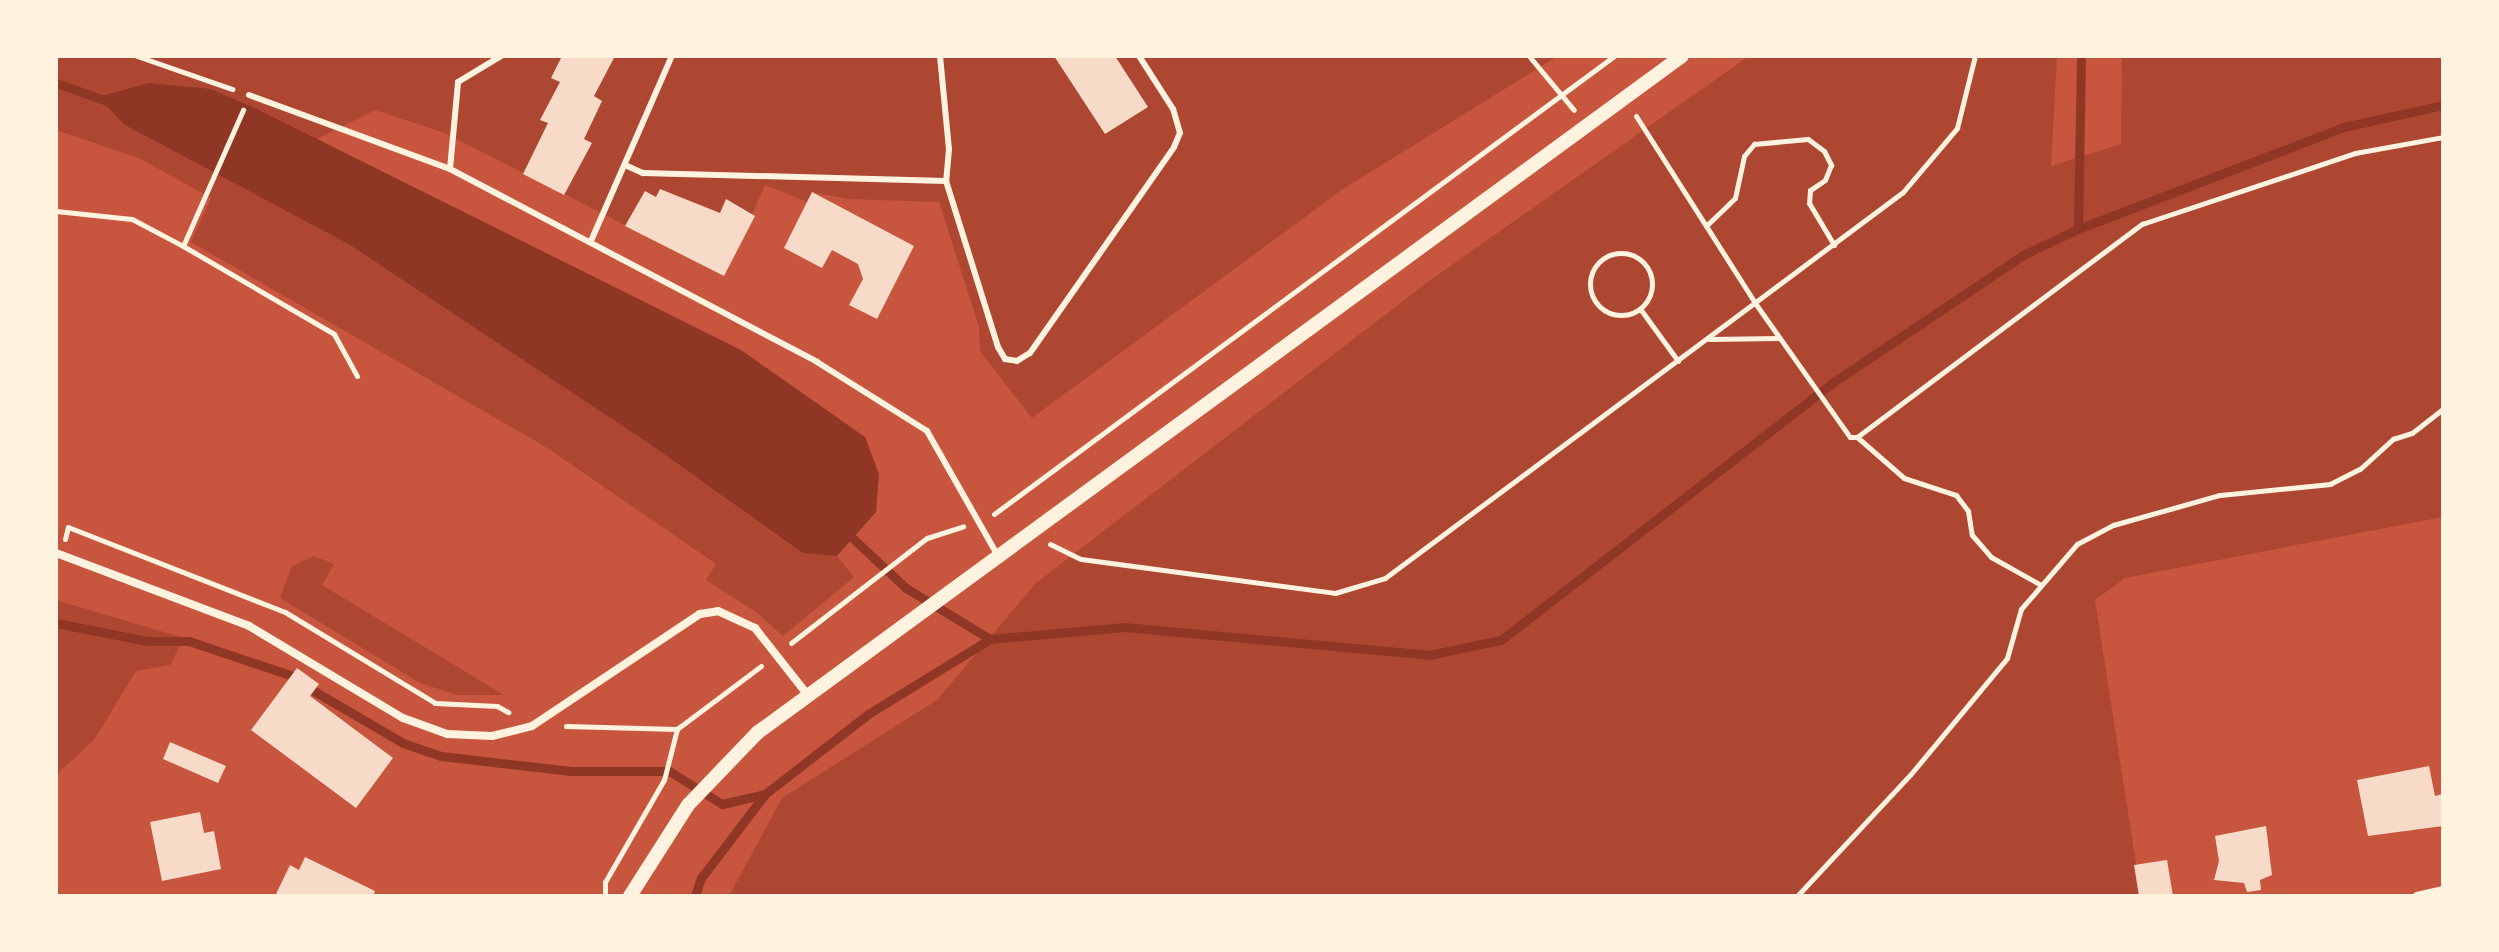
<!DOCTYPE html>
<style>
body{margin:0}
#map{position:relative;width:2499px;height:952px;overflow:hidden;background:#c8553d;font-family:"DejaVu Sans",sans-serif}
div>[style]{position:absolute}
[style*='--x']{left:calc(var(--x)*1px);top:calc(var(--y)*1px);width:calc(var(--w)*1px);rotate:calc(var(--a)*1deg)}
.green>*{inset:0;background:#ae4732}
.water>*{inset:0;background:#8f3625}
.stream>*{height:9px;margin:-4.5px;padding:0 4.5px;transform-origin:4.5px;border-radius:4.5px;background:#8f3625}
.building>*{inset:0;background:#f7dbc8}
.path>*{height:5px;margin:-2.5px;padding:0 2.5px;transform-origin:2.5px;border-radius:2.5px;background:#fff3e0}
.path>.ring{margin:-2.5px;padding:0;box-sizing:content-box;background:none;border:5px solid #fff3e0;border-radius:50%}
.service>*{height:6px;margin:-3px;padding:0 3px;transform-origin:3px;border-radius:3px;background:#fff3e0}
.minor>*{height:8px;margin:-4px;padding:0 4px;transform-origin:4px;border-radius:4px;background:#fff3e0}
.tertiary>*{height:14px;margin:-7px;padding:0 7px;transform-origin:7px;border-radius:7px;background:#fff3e0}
span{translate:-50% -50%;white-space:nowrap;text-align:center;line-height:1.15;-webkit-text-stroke:6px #fff3e0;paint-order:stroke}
.frame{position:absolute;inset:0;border:58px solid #fff3e0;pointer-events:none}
</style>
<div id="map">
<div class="green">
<div style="clip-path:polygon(56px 56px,1558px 56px,1343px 189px,1032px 418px,980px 351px,979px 327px,939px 202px,848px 199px,813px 192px,807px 202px,765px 185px,724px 276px,445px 133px,375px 110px,317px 139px,211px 89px,126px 125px,350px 245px,654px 447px,801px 553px,837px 556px,854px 577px,783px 636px,756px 612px,706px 580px,716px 564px,546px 447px,191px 242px,211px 198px,139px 158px,56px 130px)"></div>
<div style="clip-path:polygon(1749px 56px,2057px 56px,2051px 166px,2121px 144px,2122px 56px,2443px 56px,2443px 517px,2125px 578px,2095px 600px,2141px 896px,729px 896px,782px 798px,937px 700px,1036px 583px,1429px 281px)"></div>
<div style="clip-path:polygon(314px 556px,334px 564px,322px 585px,504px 695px,457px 695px,420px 683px,280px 598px,292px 566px)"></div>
<div style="clip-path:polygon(56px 600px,184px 638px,170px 665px,136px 671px,94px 740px,56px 775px)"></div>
</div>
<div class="water">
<div style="clip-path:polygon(149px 83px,211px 89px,259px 110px,741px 350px,865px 437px,879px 474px,876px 512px,837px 556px,802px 553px,654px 447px,350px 245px,125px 125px,98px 97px)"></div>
</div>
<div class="stream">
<div style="--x:56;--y:83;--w:54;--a:19.4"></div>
<div style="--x:2078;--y:229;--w:285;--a:-21"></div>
<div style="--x:2344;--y:127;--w:101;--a:-12.5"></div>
<div style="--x:846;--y:532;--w:82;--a:43"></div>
<div style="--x:906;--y:588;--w:98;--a:31.3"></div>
<div style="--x:56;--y:623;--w:93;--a:11.2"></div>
<div style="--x:147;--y:641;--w:42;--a:0"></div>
<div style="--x:189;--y:641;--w:107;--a:18.6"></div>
<div style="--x:314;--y:691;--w:103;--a:30.3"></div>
<div style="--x:403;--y:743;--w:40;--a:18.9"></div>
<div style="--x:441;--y:756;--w:131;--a:6.6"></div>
<div style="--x:571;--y:771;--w:98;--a:0"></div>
<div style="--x:669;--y:771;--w:62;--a:31.9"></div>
<div style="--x:722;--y:804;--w:44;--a:-13.1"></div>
<div style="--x:695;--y:896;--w:19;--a:-72"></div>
<div style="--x:701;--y:878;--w:106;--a:-52.7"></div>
<div style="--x:765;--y:794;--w:130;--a:-37.8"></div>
<div style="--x:868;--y:714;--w:143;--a:-31.6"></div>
<div style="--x:990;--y:639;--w:135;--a:-5.1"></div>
<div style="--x:1124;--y:627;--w:306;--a:5.2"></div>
<div style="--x:1429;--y:655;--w:74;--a:-11.8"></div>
<div style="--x:1501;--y:640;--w:419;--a:-37.8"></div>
<div style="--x:1832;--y:383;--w:232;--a:-33.8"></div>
<div style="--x:2025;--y:254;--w:59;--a:-25.3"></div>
<div style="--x:2078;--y:229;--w:173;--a:-89"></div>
</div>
<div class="building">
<div style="clip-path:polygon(562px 56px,615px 56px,594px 96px,602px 101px,584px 139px,592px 143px,564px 195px,523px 174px,548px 123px,540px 120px,560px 82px,551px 78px)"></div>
<div style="clip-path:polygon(1054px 56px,1115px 56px,1148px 107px,1105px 134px)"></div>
<div style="clip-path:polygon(660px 189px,720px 213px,726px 199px,755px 216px,724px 276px,625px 226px,645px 191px,656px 197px)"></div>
<div style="clip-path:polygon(812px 192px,914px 246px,877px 319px,849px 305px,863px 279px,858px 264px,832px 250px,822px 268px,784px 248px)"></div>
<div style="clip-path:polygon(297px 668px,319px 684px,310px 696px,393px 758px,356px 808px,251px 730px)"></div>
<div style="clip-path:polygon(170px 742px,226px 766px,218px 783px,163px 759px)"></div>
<div style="clip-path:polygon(2429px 766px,2435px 796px,2443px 794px,2443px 826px,2368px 836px,2357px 780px)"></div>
<div style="clip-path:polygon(200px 812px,204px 833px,214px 831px,221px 869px,162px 881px,150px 822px)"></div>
<div style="clip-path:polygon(2266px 826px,2272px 875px,2260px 880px,2261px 890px,2247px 892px,2244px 883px,2214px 880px,2219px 861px,2215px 836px)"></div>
<div style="clip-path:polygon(305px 857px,375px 891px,373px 896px,275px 896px,290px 865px,299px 870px)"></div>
<div style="clip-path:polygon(2167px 860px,2173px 896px,2139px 896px,2134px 865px)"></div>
</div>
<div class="path">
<div style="--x:137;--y:56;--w:101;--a:19.2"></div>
<div style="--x:1529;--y:56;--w:70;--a:50.2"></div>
<div style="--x:1636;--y:116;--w:222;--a:57.5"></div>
<div style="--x:1755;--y:303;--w:164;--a:54.7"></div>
<div style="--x:1850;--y:437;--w:7;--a:0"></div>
<div style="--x:1857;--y:437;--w:356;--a:-36.8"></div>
<div style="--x:2142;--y:224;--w:225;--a:-18.4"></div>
<div style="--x:2355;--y:153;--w:89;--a:-10.3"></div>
<div style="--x:56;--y:211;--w:76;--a:6"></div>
<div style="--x:132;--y:219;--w:58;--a:27.9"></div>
<div style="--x:183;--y:246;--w:149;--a:-66.2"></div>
<div style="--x:1706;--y:226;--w:40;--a:-44"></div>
<div style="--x:1735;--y:198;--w:43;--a:-77.9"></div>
<div style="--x:1744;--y:156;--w:16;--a:-50"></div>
<div style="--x:1754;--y:144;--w:54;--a:-5.3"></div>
<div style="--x:1808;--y:139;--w:20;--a:37"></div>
<div style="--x:1824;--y:151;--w:16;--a:63"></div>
<div style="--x:1831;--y:165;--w:16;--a:112"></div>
<div style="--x:1825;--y:180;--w:18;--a:146"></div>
<div style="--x:1810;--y:190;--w:13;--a:94"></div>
<div style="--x:1809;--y:203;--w:49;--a:59.2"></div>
<div style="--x:183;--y:246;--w:175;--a:30.2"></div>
<div style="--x:334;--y:334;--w:48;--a:61.3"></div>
<div class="ring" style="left:1590px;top:253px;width:57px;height:57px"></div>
<div style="--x:1641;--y:310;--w:63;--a:54"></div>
<div style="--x:1709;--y:339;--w:70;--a:-0.8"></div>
<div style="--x:1857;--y:437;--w:62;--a:41.1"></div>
<div style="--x:1904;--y:478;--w:55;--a:18.1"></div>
<div style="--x:1956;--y:495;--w:20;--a:53"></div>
<div style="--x:1968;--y:511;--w:24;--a:81"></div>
<div style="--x:1972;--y:535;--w:29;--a:49"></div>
<div style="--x:1991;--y:557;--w:57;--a:29.2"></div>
<div style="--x:994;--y:514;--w:771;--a:-36.45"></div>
<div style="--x:65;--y:539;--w:12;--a:-76"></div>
<div style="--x:68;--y:527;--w:233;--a:21.4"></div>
<div style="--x:285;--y:612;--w:175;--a:31.2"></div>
<div style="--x:435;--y:703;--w:62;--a:2.8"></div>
<div style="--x:497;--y:706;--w:13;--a:29"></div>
<div style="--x:1050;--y:544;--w:34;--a:26"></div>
<div style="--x:1081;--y:559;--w:256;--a:7.6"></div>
<div style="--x:1335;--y:593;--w:52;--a:-16.7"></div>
<div style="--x:1385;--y:578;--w:646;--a:-36.69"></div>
<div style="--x:1903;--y:192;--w:84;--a:-49.8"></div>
<div style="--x:1957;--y:128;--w:74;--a:-76"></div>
<div style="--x:791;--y:643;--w:172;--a:-37.7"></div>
<div style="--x:927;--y:538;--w:38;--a:-18"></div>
<div style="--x:566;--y:726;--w:111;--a:1.5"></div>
<div style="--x:605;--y:893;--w:11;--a:-90"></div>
<div style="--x:605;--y:882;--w:118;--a:-60"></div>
<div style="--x:664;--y:780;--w:53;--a:-75.7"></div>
<div style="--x:677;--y:729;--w:105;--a:-36.9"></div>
<div style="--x:1797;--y:896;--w:166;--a:-47"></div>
<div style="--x:1910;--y:775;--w:152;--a:-50.3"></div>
<div style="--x:2007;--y:658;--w:51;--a:-74.1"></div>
<div style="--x:2021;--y:609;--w:86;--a:-49.3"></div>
<div style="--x:2077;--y:544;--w:41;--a:-27.8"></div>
<div style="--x:2113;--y:525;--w:111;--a:-15.7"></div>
<div style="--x:2220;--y:495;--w:111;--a:-5.7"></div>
<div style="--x:2330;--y:484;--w:34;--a:-27"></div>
<div style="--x:2360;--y:469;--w:45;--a:-42.3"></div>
<div style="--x:2393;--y:439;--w:20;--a:-18"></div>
<div style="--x:2412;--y:433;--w:39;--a:-38"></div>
</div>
<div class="service">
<div style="--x:940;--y:56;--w:93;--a:84.5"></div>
<div style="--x:949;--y:149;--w:32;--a:95"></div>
<div style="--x:249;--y:95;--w:214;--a:20.2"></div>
<div style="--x:450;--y:169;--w:415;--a:27.7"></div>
<div style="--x:817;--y:362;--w:130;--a:32.1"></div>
<div style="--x:927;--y:431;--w:142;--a:60.4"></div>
<div style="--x:625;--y:165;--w:20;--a:24"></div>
<div style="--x:643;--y:173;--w:303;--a:1.5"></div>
<div style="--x:946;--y:181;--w:174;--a:72.6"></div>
<div style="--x:998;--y:347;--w:14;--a:60"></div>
<div style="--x:1005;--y:359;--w:12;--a:9"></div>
<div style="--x:1017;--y:361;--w:15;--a:-32"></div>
<div style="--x:1030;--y:353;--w:251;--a:-55"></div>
<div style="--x:1174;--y:147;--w:15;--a:-67"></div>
<div style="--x:1180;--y:133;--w:25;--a:-106"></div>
<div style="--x:1173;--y:109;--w:63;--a:-122.7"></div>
<div style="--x:450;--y:169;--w:87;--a:-84.7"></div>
<div style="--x:458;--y:82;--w:50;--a:-31.2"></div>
<div style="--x:591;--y:241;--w:202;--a:-66.4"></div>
</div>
<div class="minor">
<div style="--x:56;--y:553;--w:206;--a:20.7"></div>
<div style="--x:249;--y:626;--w:179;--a:30.9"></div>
<div style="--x:403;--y:718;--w:47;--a:20"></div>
<div style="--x:447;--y:734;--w:45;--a:2.5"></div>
<div style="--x:492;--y:736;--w:41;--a:-14"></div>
<div style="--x:532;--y:726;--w:202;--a:-33.7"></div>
<div style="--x:700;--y:614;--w:18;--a:-9"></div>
<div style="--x:718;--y:611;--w:41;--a:24.7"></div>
<div style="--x:755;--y:628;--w:84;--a:51.8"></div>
<div style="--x:2417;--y:896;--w:27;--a:-13"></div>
</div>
<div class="tertiary">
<div style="--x:630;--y:896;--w:108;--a:-57.5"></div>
<div style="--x:688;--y:805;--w:100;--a:-46.2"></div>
<div style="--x:757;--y:733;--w:1146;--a:-36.2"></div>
</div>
<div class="frame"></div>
</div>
